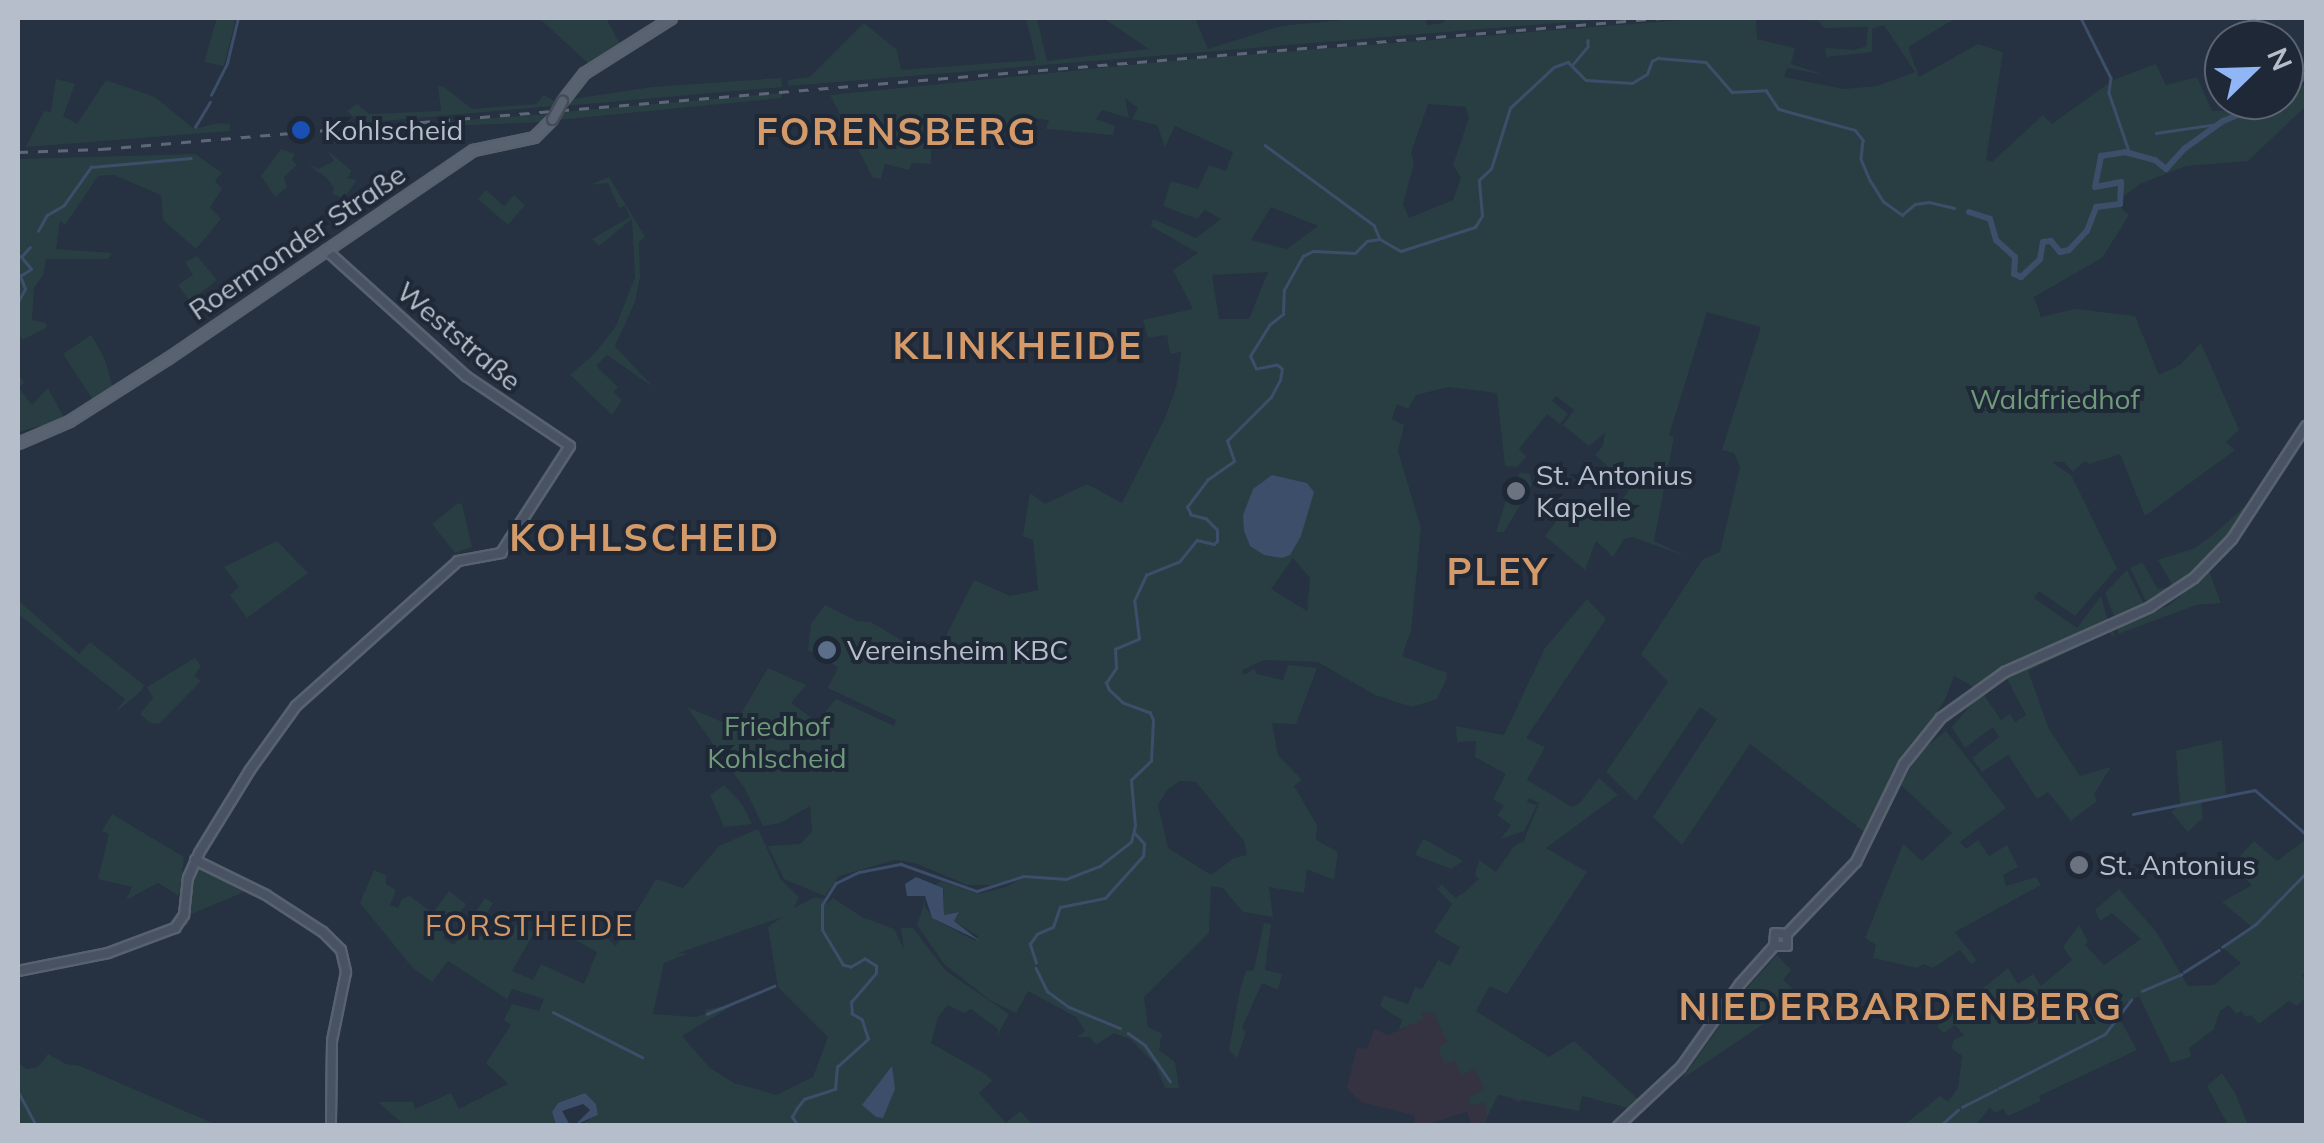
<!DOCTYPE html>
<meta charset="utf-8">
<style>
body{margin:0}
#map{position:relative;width:2324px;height:1143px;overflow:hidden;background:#263141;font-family:Mulish,sans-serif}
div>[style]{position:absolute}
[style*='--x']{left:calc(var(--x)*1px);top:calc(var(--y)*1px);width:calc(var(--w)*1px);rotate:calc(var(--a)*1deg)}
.medical>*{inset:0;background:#353342}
.green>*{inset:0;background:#293e42}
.water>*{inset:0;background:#3c4e69}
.stream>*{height:2.5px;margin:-1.25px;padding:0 1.25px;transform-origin:1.25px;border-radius:1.25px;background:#3c4e69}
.river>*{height:6px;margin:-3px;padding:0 3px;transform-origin:3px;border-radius:3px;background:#3c4e69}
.roads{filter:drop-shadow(2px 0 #58616e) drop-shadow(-2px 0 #58616e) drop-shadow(0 2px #58616e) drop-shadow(0 -2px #58616e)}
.secondary>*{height:8px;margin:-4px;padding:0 4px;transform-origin:4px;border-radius:4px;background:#495263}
.primary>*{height:9px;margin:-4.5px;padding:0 4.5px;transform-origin:4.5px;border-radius:4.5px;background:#596270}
.rail>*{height:2.5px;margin-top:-1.25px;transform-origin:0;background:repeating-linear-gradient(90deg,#5d6777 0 10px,transparent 0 20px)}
.bridges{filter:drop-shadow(2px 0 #444c5a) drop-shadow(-2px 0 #444c5a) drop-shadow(0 2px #444c5a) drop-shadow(0 -2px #444c5a)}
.primary-bridge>*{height:9px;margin:-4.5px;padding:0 4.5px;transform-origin:4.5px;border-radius:4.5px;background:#596270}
.dots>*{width:28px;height:28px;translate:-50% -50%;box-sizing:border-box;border:5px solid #1f2836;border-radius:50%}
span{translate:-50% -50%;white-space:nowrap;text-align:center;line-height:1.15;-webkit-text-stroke:8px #1f2836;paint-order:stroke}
.poi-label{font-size:28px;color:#b7becb}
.left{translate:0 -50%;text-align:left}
.street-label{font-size:28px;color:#b7becb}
.park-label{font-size:28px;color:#6f9b7a}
.neighbourhood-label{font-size:30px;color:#d49a69;letter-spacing:2.5px}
.district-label{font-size:38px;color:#d49a69;font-weight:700;letter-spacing:2.5px}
.frame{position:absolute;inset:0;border:20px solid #b7becb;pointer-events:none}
.north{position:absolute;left:2204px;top:20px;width:100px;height:100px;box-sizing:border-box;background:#1f2836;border:2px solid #5c6472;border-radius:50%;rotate:67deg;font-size:28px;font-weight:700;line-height:40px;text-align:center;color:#b7becb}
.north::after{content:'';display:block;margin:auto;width:35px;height:45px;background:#91b6f6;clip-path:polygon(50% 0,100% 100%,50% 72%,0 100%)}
</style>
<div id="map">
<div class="medical">
<div style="clip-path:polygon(1409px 1003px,1461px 1011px,1525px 1093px,1520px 1103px,1497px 1092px,1484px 1125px,1472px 1126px,1467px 1112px,1431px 1123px,1415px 1123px,1414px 1115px,1363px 1103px,1350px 1092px,1347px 1087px,1357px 1047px,1367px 1049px,1374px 1029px,1388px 1035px,1405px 1028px)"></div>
</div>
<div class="green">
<div style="clip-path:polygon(217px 18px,236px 18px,224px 66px,204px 62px)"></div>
<div style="clip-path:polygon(539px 18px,606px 18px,620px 44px,590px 65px)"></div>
<div style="clip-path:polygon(1026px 18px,1037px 18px,1047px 61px,1149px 49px,1103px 18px,1195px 18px,1208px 49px,1281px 26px,1363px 18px,1425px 18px,1427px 25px,1442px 23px,1448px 18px,1619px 18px,788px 86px,788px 80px,810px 77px,864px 23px,897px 50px,901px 70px,1036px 60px)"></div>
<div style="clip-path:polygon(evenodd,1706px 18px,1956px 18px,1908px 47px,1919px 77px,1978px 44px,2003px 52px,1986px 160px,1992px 162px,2043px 115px,2052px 124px,2113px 80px,2156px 64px,2166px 85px,2197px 77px,2212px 111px,2227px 111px,2224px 100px,2284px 100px,2284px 95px,2306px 84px,2306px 106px,2248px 161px,2186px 166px,2140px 184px,2124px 196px,2121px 208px,2129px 215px,2102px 258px,2034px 297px,2041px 317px,2075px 309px,2135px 316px,2159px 375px,2180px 365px,2201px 343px,2239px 430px,2226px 442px,2235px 450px,2145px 516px,2120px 454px,2089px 464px,2085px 461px,2073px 472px,2064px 462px,2052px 462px,2071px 475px,2117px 568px,2075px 616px,2039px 591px,2034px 598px,2077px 628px,2101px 596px,2108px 621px,2043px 649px,1975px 688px,1954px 676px,1945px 700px,1902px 764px,1871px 837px,1750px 744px,1682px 845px,1653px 817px,1717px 719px,1700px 707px,1636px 801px,1606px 772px,1668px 682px,1641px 654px,1703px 559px,1720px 552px,1740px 467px,1734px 453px,1722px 450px,1761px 327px,1707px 312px,1669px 435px,1674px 437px,1654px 541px,1688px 557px,1632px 537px,1624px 539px,1613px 557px,1596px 541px,1585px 570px,1545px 536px,1561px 515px,1549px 505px,1556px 494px,1579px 512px,1586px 503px,1610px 519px,1630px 488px,1623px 482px,1632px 470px,1628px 468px,1620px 477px,1595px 455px,1603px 446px,1605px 433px,1589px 446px,1563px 425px,1574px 410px,1556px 396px,1552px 401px,1568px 414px,1560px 424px,1547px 414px,1519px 449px,1526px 457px,1517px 467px,1505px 466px,1497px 393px,1449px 387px,1416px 395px,1408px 409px,1397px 404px,1392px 419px,1404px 425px,1398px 451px,1421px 528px,1411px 631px,1402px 656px,1447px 673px,1446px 680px,1437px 699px,1412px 707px,1375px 695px,1318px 662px,1264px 660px,1242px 670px,1244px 675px,1254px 669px,1257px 674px,1283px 680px,1288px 665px,1317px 668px,1296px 724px,1272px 723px,1278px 755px,1302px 780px,1294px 786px,1317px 825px,1316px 840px,1338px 852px,1334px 880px,1307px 869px,1304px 893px,1269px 887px,1273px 917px,1243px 912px,1223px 888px,1211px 886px,1209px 933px,1144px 997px,1148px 1027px,1162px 1034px,1159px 1050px,1175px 1062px,1179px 1088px,1165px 1088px,1155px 1064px,1130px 1039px,1114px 1033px,1096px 1045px,1090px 1037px,1077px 1037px,1085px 1031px,1076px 1017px,1028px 991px,1016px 1013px,991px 1001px,944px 964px,917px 925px,926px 898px,925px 906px,932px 918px,976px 941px,978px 936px,954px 921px,958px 912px,944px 915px,944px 890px,936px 884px,941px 881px,978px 894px,1006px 887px,1029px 874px,992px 885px,967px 885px,915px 863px,895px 860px,839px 876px,825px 896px,784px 879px,768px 846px,801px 844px,812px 831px,810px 806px,780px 823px,763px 826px,745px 789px,687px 707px,720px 721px,738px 719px,768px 668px,806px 685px,791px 703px,817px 722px,836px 699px,894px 726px,896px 720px,828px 688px,838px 667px,808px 650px,811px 624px,825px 605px,857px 621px,871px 622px,926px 655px,947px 634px,974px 580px,1010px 596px,1038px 590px,1033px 540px,1023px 536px,1030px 493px,1045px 504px,1087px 484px,1122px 503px,1165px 418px,1177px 384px,1181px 352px,1170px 354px,1167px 335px,1148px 338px,1143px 320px,1193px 309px,1173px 270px,1198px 253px,1151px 226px,1153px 219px,1196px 238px,1221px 219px,1205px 210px,1197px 219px,1163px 206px,1171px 181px,1198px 189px,1209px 165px,1226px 171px,1233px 152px,1175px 126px,1165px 147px,1157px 125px,1132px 119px,1138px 108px,1125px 98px,1129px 118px,1102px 110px,1096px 119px,1115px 126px,1113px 135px,1046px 129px,1049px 120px,1031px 118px,1030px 127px,931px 134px,931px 164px,912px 163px,909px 170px,885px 164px,881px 179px,873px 178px,830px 95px,1170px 61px,1706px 18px,1777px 18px,1819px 21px,1824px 28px,1868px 27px,1866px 46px,1855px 50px,1825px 48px,1826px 57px,1872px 52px,1872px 29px,1884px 25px,1915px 72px,1877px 86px,1844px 89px,1784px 77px,1787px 68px,1825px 75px,1791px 64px,1795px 48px,1757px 39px,1756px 20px,1777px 18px,1706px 18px,1428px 104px,1466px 107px,1469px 118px,1453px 165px,1461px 178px,1453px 200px,1409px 218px,1403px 204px,1414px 163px,1411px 153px,1428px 104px,1706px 18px,1271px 207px,1318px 226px,1287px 249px,1251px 240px,1271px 207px,1706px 18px,1268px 272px,1249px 319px,1219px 319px,1212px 275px,1268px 272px,1706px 18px,1293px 558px,1310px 578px,1307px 611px,1271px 589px,1293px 558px,1706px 18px,1180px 781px,1196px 782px,1244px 841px,1247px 855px,1234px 858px,1211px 875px,1168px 848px,1158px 805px,1168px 789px,1180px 781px)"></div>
<div style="clip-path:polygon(781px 78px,782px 87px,564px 106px,566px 100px,652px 87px)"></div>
<div style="clip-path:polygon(56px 79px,75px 84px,63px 116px,77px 124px,106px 80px,155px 97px,194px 129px,218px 123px,230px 124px,230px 131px,26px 147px,44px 111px,51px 112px)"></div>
<div style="clip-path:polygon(443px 86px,472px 109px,536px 104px,544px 95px,556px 102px,554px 106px,360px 123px,347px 111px,357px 104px,369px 114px,441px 111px,438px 87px)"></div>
<div style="clip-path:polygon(782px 93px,782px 98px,557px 120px,561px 112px)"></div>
<div style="clip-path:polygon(550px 114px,544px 122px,347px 130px,396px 125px)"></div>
<div style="clip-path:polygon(281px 149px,295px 154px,292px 160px,297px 165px,284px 177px,287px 187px,275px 197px,261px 176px)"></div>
<div style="clip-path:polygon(326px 149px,352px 171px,347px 178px,357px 180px,343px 199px,332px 193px,334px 188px,327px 178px,306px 163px,318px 169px,334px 161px)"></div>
<div style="clip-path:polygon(195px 154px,222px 173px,215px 181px,222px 189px,210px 207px,221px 219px,196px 249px,163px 220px,161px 195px,114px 175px,98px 176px,65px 225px,60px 221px,56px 249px,112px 253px,108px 259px,46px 259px,43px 275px,34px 288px,32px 320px,46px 323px,46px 328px,22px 340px,18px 331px,18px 159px)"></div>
<div style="clip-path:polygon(609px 177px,645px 237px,639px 242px,640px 277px,635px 302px,615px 346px,653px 387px,607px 355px,596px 366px,618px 387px,614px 392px,622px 400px,612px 415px,570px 375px,594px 354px,616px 326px,635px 277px,632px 219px,599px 246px,592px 239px,630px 217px,625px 206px,619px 208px,608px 183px,589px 185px)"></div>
<div style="clip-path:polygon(486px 190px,504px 206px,514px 195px,525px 205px,508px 225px,478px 199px)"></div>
<div style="clip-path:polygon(197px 256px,217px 280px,197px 296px,211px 311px,208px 316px,201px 307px,196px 310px,178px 285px,193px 275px,185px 262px)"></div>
<div style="clip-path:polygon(91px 335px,104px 357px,113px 388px,93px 400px,63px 354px)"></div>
<div style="clip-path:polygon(18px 374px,24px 382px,19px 388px,32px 405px,48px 388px,65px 419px,18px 432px)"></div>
<div style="clip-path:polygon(2275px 469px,2241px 524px,2193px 577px,2147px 603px,2130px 568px,2142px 562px,2158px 589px,2173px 586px,2158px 560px,2195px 548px,2214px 534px,2251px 501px)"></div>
<div style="clip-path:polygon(1520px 473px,1530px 474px,1532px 485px,1504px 532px,1496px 532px,1508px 494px)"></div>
<div style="clip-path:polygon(458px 503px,462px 504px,472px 547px,455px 553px,432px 524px)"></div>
<div style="clip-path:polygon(277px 541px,308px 573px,247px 618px,230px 595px,239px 587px,224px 567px)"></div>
<div style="clip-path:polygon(2127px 570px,2144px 604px,2114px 616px,2105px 593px)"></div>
<div style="clip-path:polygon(2209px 571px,2221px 603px,2196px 605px,2118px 634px,2118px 628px,2171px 604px)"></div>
<div style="clip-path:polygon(1587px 599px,1606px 619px,1526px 738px,1545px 747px,1527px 780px,1572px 807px,1580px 803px,1599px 778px,1618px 795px,1546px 848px,1587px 872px,1507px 994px,1490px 986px,1476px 1011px,1549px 1057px,1574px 1041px,1639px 1100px,1628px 1108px,1582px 1096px,1579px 1111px,1498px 1095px,1483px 1125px,1487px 1111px,1484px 1102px,1470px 1106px,1470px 1097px,1484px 1089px,1481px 1081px,1474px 1069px,1461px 1075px,1455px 1060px,1445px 1065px,1438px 1048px,1447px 1042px,1434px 1013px,1421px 1012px,1423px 1019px,1399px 1030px,1402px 1020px,1380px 1006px,1384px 996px,1408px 1004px,1415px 987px,1422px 989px,1438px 960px,1450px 966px,1460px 947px,1434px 932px,1452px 904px,1437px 889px,1442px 884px,1455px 898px,1466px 891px,1479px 879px,1475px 875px,1479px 860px,1496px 872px,1514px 846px,1524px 841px,1539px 803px,1529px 798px,1527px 802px,1537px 805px,1524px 831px,1501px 839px,1511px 825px,1497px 815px,1504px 806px,1493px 799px,1506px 774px,1475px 757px,1476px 741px,1457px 742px,1456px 726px,1504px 735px,1545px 648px)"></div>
<div style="clip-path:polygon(18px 600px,79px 654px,90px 642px,144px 685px,141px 691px,114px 714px,125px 699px,18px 614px)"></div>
<div style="clip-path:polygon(2112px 630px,2117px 640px,2109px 632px,2028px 671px,2049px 729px,2080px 776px,2111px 767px,2094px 794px,2097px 801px,2071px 821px,2048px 792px,2037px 799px,2008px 755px,1982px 772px,1972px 758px,1999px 737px,1993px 727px,1965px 748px,1952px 727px,1982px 692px,2001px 720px,2010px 714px,2015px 722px,2026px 715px,2006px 677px)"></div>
<div style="clip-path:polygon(195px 658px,201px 666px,194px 676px,201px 681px,159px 724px,150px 723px,140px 714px,153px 698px,147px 687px)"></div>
<div style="clip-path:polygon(1946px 731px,2006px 808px,1960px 842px,1966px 849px,1978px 840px,1989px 856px,2007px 845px,2018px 867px,2003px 875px,2006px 886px,2036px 877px,2041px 885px,1955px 932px,1977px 961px,1971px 964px,1960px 950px,1933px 968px,1923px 964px,1918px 968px,1873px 958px,1876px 945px,1865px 938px,1903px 844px,1922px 861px,1952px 833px,1901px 785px,1920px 751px)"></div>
<div style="clip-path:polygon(2222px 740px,2226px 794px,2201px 800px,2203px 818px,2188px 832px,2171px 812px,2180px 804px,2176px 751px)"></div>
<div style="clip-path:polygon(724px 785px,742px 804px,752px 824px,724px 827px,710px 795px)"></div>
<div style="clip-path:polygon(112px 814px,184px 857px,179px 896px,158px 883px,126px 900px,132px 887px,98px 879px,109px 834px,102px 831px)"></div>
<div style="clip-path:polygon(evenodd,758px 829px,781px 880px,799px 897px,794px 908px,815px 897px,825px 899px,820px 909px,833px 898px,862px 917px,894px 929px,904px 950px,901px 928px,913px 928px,946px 971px,1009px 1014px,997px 1036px,998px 1029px,971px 1009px,964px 1013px,948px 1005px,938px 1017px,931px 1043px,987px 1075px,992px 1081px,979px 1093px,1006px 1123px,1020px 1111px,1033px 1125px,580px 1125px,598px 1115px,596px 1104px,585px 1093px,558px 1104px,552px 1113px,558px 1125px,404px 1125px,378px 1102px,413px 1102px,415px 1109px,451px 1093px,459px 1109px,508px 1084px,486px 1063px,511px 1025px,504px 1020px,512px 1004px,539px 1011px,544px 999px,512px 989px,507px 999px,448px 961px,432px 982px,412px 967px,360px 903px,374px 870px,386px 875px,386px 884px,396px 890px,390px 905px,398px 908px,402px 899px,410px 896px,433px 913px,449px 891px,466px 904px,443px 938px,454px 945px,485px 898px,493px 903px,474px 935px,480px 937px,486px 928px,507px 940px,517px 924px,534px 933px,512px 971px,533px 980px,541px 964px,584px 984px,597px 952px,570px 937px,576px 911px,616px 946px,656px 879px,683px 888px,719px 846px,758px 829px,782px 917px,768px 927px,778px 987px,828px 1037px,813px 1077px,777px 1095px,734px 1083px,710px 1068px,682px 1036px,735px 1004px,705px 1010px,705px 1014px,695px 1017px,653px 1014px,664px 963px,688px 953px,676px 954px,782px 917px)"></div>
<div style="clip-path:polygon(1423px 839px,1424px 839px,1463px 861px,1451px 869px,1415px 855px)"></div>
<div style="clip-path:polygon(2306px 839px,2306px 970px,2302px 976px,2306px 979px,2306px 997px,2297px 1006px,2289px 1001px,2259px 1024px,2251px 1015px,2246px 1017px,2241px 1011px,2236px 1014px,2229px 1005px,2220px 1011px,2214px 1029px,2189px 1048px,2191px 1057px,2171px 1063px,2139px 996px,2123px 1005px,2119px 1018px,2137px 1050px,2039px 1096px,2041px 1101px,2008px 1116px,2003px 1109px,1995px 1113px,1990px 1107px,1976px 1125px,1904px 1125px,1940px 1096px,1948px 1102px,1958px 1088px,1962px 1056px,1951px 1048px,1954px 1040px,1964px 1035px,1955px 1025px,1944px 1033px,1937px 1026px,2008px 968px,2018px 984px,2033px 974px,2041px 986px,2072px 960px,2063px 947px,2079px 925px,2088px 941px,2085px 945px,2104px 965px,2141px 939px,2112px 913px,2100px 921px,2095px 910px,2119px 889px,2157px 933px,2188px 986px,2214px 985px,2241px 963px,2223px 948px,2253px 928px,2222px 902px,2252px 885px,2231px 866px,2254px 841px,2277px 861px)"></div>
<div style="clip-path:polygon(197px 867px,244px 892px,189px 915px,185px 921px,190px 923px,179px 929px,188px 915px)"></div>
<div style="clip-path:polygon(1264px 923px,1271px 924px,1265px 970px,1282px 974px,1278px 990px,1262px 983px,1242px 1028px,1246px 1032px,1237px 1058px,1229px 1050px,1240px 990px,1246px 971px,1254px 970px)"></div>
<div style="clip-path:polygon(1777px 955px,1791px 970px,1783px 980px,1799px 994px,1778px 1014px,1682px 1079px,1744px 991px)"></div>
<div style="clip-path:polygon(48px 1054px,66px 1064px,80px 1066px,217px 1125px,18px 1125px,18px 1063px,27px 1069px,38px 1067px)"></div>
<div style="clip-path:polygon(2222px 1073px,2235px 1093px,2248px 1125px,2228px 1125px,2207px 1086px)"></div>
</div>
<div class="water">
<div style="clip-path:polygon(1272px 475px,1307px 483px,1314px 492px,1301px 536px,1290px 555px,1282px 558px,1264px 555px,1250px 546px,1244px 531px,1243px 515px,1253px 489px)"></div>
<div style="clip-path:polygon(916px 877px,943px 888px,944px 915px,959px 912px,954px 921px,980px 941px,932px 918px,925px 896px,907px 896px,905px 884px)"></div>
<div style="clip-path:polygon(892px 1066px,895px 1089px,883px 1118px,876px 1117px,862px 1105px)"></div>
<div style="clip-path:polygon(585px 1093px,596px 1104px,598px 1115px,575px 1125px,590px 1110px,583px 1104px,562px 1111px,570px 1125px,556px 1124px,552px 1112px,558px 1103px)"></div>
</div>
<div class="stream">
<div style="--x:2081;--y:18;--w:67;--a:63.4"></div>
<div style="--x:2111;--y:78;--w:15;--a:98"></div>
<div style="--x:2109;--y:93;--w:65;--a:71"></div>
<div style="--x:1588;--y:40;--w:4;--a:90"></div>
<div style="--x:1573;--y:64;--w:23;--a:-50"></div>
<div style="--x:211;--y:95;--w:36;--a:-63"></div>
<div style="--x:227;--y:63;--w:46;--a:-76.3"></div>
<div style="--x:195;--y:127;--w:29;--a:-59"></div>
<div style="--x:2156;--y:133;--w:62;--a:-8.4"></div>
<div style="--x:1265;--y:145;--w:135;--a:36.3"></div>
<div style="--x:1374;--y:225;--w:13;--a:67"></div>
<div style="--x:38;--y:231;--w:18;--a:-61"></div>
<div style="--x:47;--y:215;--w:20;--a:-30"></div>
<div style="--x:64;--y:205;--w:47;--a:-54.6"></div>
<div style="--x:91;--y:167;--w:100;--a:-5.1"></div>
<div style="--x:18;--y:302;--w:15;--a:-62"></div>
<div style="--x:25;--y:289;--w:14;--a:-111"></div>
<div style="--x:20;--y:276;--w:13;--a:-32"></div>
<div style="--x:31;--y:269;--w:16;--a:-130"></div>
<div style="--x:21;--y:257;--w:13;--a:-48"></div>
<div style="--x:2133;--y:814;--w:124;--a:-11.1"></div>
<div style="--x:2255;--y:790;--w:67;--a:40.8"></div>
<div style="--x:2222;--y:947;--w:40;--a:-34"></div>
<div style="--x:2255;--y:925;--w:73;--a:-45.6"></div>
<div style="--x:1036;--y:963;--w:20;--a:-108"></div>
<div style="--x:1030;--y:944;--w:12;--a:-55"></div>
<div style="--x:1037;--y:934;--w:17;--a:-24"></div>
<div style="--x:1053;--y:927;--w:21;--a:-71"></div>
<div style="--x:1060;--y:907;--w:46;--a:-11.3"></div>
<div style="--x:1105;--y:898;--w:57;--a:-47.9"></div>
<div style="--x:1143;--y:856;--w:12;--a:-85"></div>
<div style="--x:1144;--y:844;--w:15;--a:-132"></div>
<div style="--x:1036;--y:968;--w:25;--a:64"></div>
<div style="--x:1047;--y:991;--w:27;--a:36"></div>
<div style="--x:1069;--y:1007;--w:55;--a:22.4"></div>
<div style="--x:2184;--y:972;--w:41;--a:-32.2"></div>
<div style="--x:2142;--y:991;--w:43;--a:-23"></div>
<div style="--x:553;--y:1012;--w:100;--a:26.8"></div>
<div style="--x:707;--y:1014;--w:73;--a:-22.7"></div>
<div style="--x:1128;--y:1033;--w:21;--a:35"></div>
<div style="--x:1145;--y:1045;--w:44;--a:55.2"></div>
<div style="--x:1999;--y:1088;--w:119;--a:-27"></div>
<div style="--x:2105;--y:1034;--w:43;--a:-52.6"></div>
<div style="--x:18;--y:1091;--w:40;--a:62"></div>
<div style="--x:1962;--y:1107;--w:38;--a:-27"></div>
<div style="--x:623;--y:1126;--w:15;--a:0"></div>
<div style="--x:798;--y:1126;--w:11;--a:-124"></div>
<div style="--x:792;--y:1117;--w:10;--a:-61"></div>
<div style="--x:797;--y:1108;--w:11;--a:-52"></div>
<div style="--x:804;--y:1099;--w:33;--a:-18"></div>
<div style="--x:835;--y:1089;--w:22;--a:-85"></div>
<div style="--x:837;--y:1067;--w:42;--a:-42.1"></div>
<div style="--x:868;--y:1039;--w:20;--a:-108"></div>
<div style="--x:862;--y:1020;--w:12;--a:-149"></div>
<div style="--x:852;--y:1014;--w:12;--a:-95"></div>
<div style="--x:851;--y:1002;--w:38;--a:-49"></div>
<div style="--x:876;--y:973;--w:7;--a:-90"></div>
<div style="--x:876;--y:966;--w:13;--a:-148"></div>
<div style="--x:865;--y:959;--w:16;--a:150"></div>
<div style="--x:851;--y:967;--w:8;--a:-166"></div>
<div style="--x:843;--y:965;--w:41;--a:-121"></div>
<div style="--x:822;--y:930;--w:25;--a:-90"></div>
<div style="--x:822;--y:905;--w:26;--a:-58"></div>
<div style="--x:836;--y:883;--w:25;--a:-26"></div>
<div style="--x:859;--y:872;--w:43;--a:-10.8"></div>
<div style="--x:901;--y:864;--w:81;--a:19.6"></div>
<div style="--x:977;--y:891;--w:49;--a:-17.7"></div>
<div style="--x:1024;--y:876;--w:42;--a:4.1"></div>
<div style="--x:1066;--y:879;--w:36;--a:-21"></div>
<div style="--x:1100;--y:866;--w:39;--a:-38"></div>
<div style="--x:1131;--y:842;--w:16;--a:-76"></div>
<div style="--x:1135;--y:826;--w:46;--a:-95"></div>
<div style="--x:1131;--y:780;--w:28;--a:-44"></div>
<div style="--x:1151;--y:761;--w:41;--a:-87.2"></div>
<div style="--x:1153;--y:720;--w:8;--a:-113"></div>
<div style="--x:1150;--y:713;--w:29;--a:-160"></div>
<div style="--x:1123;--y:703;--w:19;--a:-137"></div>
<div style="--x:1109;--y:690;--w:8;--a:-113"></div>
<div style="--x:1106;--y:683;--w:18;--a:-56"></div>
<div style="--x:1116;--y:668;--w:19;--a:-93"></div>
<div style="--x:1115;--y:649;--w:26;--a:-23"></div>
<div style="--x:1139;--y:639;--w:38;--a:-97"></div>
<div style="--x:1134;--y:601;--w:29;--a:-65"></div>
<div style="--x:1146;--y:575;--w:35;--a:-22"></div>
<div style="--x:1179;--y:562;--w:28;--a:-51"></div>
<div style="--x:1197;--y:540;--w:17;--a:13"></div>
<div style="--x:1214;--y:544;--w:4;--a:-45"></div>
<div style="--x:1217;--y:541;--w:11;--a:-90"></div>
<div style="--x:1217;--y:530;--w:16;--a:-135"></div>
<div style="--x:1206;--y:519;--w:16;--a:-165"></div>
<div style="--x:1191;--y:515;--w:9;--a:-117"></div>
<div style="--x:1187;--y:507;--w:34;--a:-53"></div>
<div style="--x:1207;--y:480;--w:33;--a:-35"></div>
<div style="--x:1234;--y:461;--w:21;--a:-109"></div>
<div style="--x:1227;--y:441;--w:62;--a:-45"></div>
<div style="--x:1271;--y:397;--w:19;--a:-62"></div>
<div style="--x:1280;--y:380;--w:11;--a:-80"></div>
<div style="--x:1282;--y:369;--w:6;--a:-141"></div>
<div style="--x:1277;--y:365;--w:21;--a:169"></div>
<div style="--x:1256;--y:369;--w:14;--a:-115"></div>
<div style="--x:1250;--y:356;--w:36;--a:-58"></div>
<div style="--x:1269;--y:325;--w:18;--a:-38"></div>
<div style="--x:1283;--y:314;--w:24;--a:-88"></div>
<div style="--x:1284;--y:290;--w:39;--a:-61"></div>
<div style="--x:1303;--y:256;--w:11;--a:-27"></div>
<div style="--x:1313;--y:251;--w:42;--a:2.7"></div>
<div style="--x:1355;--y:253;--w:17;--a:-45"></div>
<div style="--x:1367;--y:241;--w:13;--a:-9"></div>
<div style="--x:1380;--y:239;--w:24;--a:30"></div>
<div style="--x:1401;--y:251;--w:78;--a:-18"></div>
<div style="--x:1475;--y:227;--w:13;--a:-58"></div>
<div style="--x:1482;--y:216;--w:36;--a:-95"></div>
<div style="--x:1479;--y:180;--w:16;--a:-43"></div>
<div style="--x:1491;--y:169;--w:64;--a:-72.7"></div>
<div style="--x:1510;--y:108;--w:60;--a:-43"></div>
<div style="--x:1554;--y:67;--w:15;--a:-20"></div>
<div style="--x:1568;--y:62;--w:25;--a:45"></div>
<div style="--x:1586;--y:80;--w:46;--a:3.7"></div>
<div style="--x:1632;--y:83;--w:17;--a:-31"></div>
<div style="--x:1647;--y:74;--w:14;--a:-69"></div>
<div style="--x:1652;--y:61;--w:7;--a:-27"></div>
<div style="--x:1658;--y:58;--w:48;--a:4.8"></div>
<div style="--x:1706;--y:62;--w:40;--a:49"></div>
<div style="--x:1732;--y:92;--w:34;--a:-3"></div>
<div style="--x:1766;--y:90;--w:23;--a:56"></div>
<div style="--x:1779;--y:109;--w:79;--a:15.4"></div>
<div style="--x:1855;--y:130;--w:13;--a:51"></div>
<div style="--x:1863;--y:140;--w:19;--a:96"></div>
<div style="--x:1861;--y:159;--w:23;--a:67"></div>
<div style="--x:1870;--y:180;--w:25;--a:58"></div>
<div style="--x:1883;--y:201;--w:24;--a:36"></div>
<div style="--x:1902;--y:215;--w:17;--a:-40"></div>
<div style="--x:1915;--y:204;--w:14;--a:-8"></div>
<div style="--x:1929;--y:202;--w:26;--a:13"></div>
<div style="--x:1940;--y:1126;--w:24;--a:-42"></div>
</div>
<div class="river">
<div style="--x:2284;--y:95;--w:30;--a:-42"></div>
<div style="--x:1969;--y:212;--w:22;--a:18"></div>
<div style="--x:1990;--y:219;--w:22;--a:74"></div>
<div style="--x:1996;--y:240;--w:25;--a:42"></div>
<div style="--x:2015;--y:257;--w:17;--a:93"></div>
<div style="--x:2014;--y:274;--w:8;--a:23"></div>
<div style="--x:2021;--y:277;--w:26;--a:-43"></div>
<div style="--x:2040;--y:259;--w:17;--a:-80"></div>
<div style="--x:2043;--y:242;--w:8;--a:-7"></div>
<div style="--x:2051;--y:241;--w:14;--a:51"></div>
<div style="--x:2060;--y:252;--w:9;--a:-13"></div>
<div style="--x:2069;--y:250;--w:26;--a:-47"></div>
<div style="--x:2087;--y:231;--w:26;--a:-69"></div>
<div style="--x:2096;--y:207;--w:24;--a:-7"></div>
<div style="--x:2120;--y:204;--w:22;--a:-87"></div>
<div style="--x:2121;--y:182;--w:26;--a:169"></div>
<div style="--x:2095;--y:187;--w:32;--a:-79"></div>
<div style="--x:2101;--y:156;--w:24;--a:-9"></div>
<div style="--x:2125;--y:152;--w:31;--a:15"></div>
<div style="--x:2155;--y:160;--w:14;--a:39"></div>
<div style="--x:2166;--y:169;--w:27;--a:-48"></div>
<div style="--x:2184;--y:149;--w:48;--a:-35.7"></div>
<div style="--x:2223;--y:121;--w:55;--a:-22.4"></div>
</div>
<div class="roads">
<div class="secondary">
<div style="--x:195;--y:860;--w:79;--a:26.2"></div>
<div style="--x:266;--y:895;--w:68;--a:33"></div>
<div style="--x:323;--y:932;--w:25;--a:45"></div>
<div style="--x:341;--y:950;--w:23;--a:77"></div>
<div style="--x:346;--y:972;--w:70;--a:101.5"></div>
<div style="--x:332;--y:1041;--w:85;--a:90.7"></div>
<div style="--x:1787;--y:934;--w:12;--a:-175"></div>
<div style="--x:1775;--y:933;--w:13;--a:94"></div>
<div style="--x:1774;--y:946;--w:13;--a:0"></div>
<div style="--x:1787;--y:946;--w:12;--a:-90"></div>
<div style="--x:1787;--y:934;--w:100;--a:-46.2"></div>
<div style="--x:1856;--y:862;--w:109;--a:-63.9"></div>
<div style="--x:1904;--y:764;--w:59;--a:-51.2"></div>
<div style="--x:1941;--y:718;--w:79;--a:-35.7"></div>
<div style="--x:2005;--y:672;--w:159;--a:-24.1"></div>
<div style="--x:2150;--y:607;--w:53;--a:-33.4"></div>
<div style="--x:2194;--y:578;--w:54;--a:-45.7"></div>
<div style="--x:2232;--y:539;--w:135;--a:-56.8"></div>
<div style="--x:18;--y:971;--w:92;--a:-11.3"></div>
<div style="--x:108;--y:953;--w:72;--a:-20.5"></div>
<div style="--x:175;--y:928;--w:16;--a:-55"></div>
<div style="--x:184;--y:915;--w:37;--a:-84"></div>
<div style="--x:188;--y:878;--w:27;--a:-66"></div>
<div style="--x:199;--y:853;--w:97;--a:-58.4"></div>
<div style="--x:250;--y:770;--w:79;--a:-54.3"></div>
<div style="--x:296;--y:706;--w:217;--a:-41.8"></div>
<div style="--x:458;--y:561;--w:44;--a:-10.5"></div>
<div style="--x:501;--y:553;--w:127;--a:-57.2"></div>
<div style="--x:570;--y:446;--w:125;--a:-146.1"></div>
<div style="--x:466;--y:376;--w:188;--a:-138"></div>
<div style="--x:1618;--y:1126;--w:86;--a:-43.1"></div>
<div style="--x:1681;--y:1067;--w:102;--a:-54.6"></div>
<div style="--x:1740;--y:984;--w:51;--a:-48.2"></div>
</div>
<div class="primary">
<div style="--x:562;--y:101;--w:36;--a:-52"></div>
<div style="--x:584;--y:73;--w:103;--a:-32.3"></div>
<div style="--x:18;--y:443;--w:56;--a:-23.3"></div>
<div style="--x:69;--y:421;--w:117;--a:-32.5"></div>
<div style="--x:168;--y:358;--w:369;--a:-34.3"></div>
<div style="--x:473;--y:150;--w:62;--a:-12"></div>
<div style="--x:534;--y:137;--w:25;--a:-45"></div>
</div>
</div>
<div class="rail">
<div style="--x:18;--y:152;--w:83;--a:-2.1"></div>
<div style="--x:101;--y:149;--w:1566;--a:-4.8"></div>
</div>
<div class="bridges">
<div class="primary-bridge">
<div style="--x:552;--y:119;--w:21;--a:-61"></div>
</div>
</div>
<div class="dots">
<div style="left:301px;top:130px;background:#1a4fb4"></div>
<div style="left:1516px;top:491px;background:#6b7280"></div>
<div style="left:827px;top:650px;background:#5c6f8a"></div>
<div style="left:2079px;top:865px;background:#6b7280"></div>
</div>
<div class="poi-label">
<span class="left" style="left:324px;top:130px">Kohlscheid</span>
<span class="left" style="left:1536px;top:491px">St. Antonius<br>Kapelle</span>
<span class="left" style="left:847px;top:650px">Vereinsheim KBC</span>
<span class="left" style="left:2099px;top:865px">St. Antonius</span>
</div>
<div class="street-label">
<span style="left:297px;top:242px;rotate:-34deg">Roermonder Straße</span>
<span style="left:459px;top:336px;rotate:40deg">Weststraße</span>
</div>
<div class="park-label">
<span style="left:2055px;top:399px">Waldfriedhof</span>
<span style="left:777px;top:742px">Friedhof<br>Kohlscheid</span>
</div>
<div class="neighbourhood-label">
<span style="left:530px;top:925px">FORSTHEIDE</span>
</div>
<div class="district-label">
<span style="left:897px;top:132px">FORENSBERG</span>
<span style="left:1018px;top:346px">KLINKHEIDE</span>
<span style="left:645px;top:538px">KOHLSCHEID</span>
<span style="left:1498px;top:572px">PLEY</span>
<span style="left:1901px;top:1007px">NIEDERBARDENBERG</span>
</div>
<div class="frame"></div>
<div class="north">N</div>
</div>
